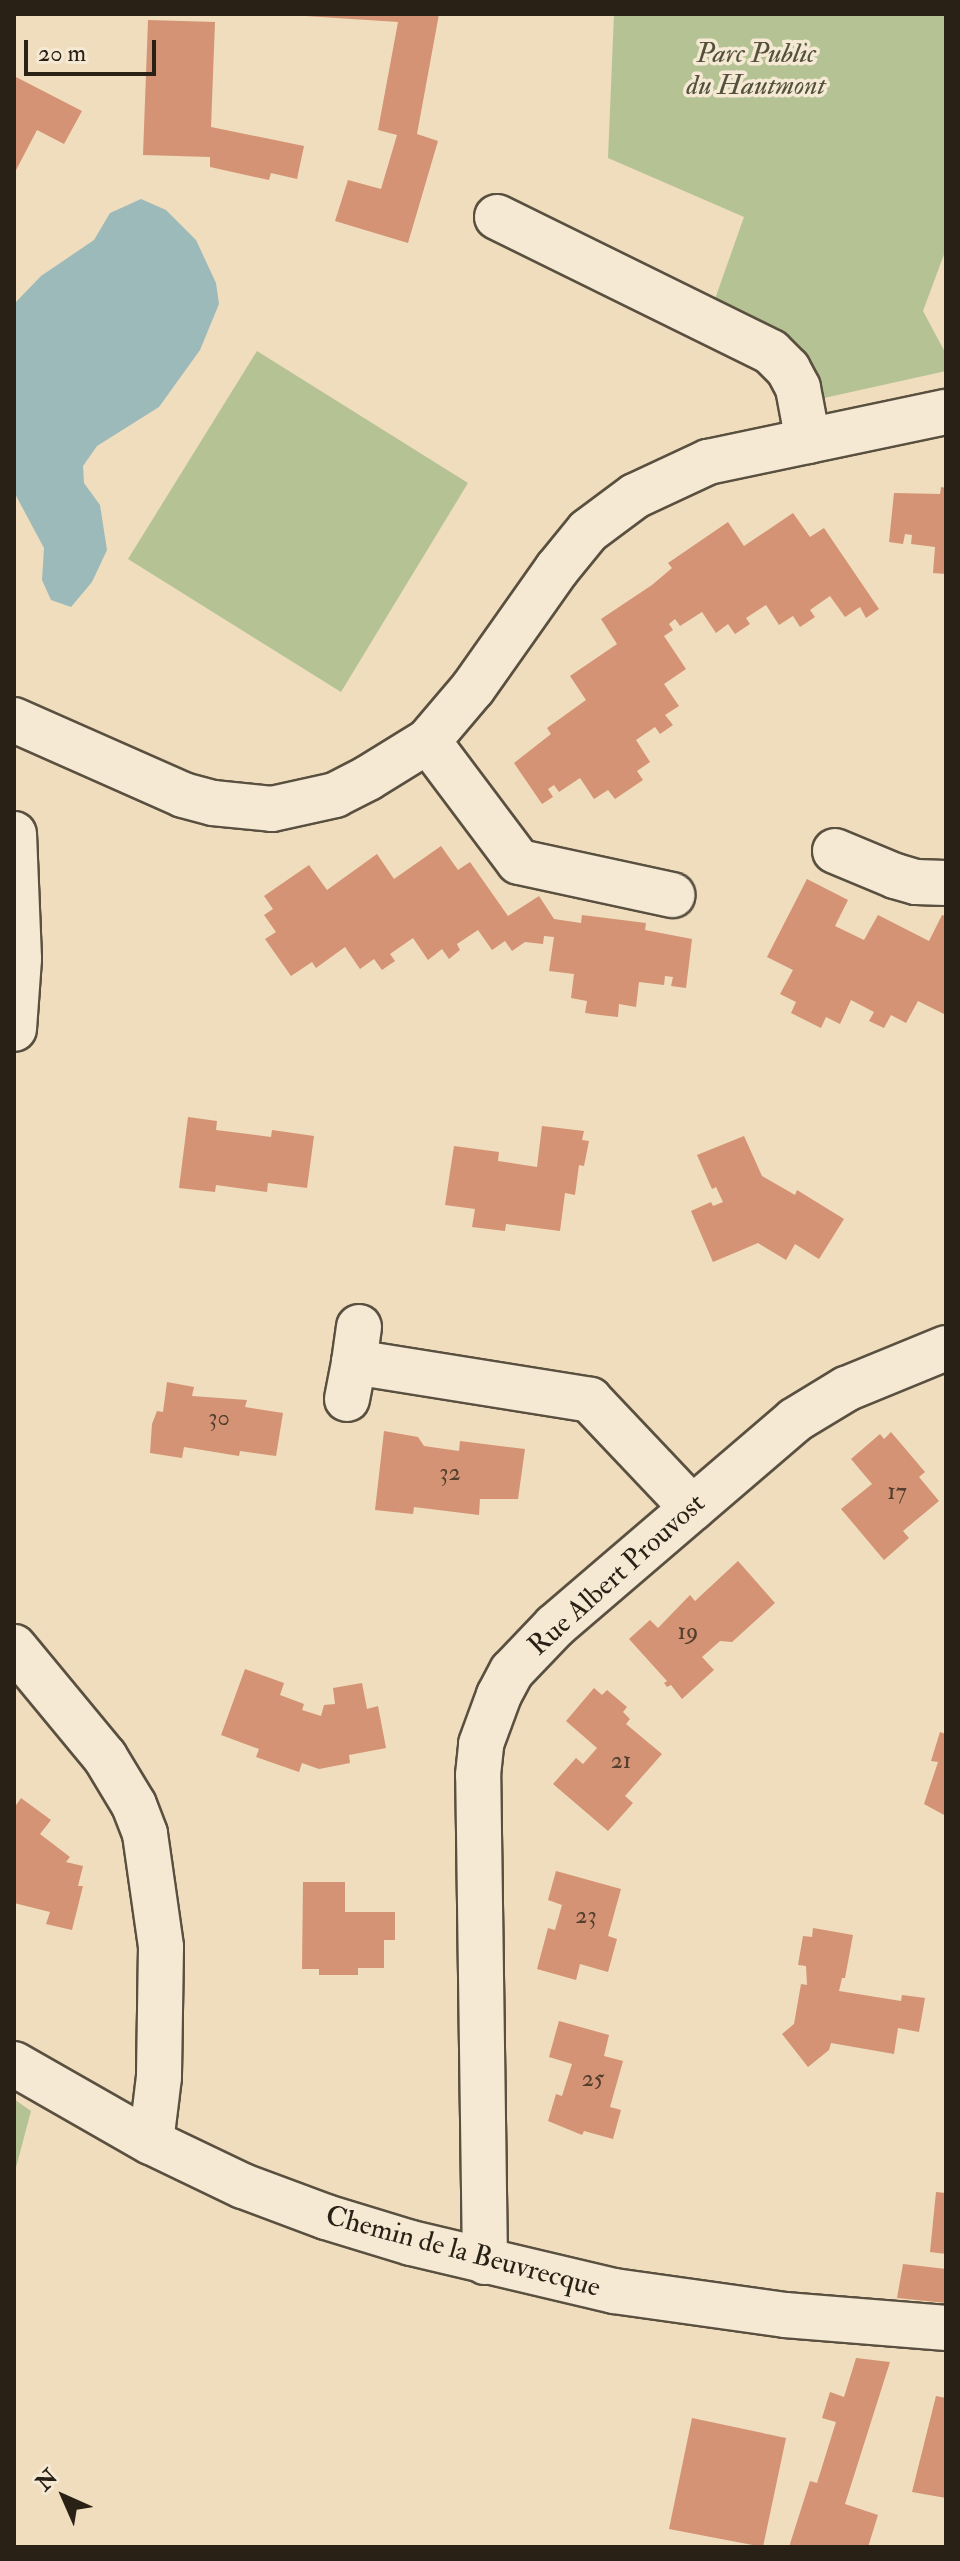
<!DOCTYPE html>
<style>
body{margin:0}
#map{position:relative;width:960px;height:2561px;overflow:hidden;background:#efddbd;font-family:"IM FELL Double Pica",serif}
div>[style]{position:absolute}
[style*='--x']{left:calc(var(--x)*1px);top:calc(var(--y)*1px);width:calc(var(--w)*1px);rotate:calc(var(--a)*1deg)}
.green>*{inset:0;background:#b5c294}
.water>*{inset:0;background:#9cbab9}
.building>*{inset:0;background:#d49374}
.roads{filter:drop-shadow(2px 0 #5a5040) drop-shadow(-2px 0 #5a5040) drop-shadow(0 2px #5a5040) drop-shadow(0 -2px #5a5040)}
.minor>*{height:44px;margin:-22px;padding:0 22px;transform-origin:22px;border-radius:22px;background:#f5e9d4}
span{translate:-50% -50%;white-space:nowrap;text-align:center;line-height:1.15;-webkit-text-stroke:7px #f5e9d4;paint-order:stroke}
.number-label{font-size:24px;color:#543e2e}
.number-label span{-webkit-text-stroke-width:0}
.park-label{font-size:28px;color:#53513c;font-style:italic}
.street-label{font-size:28px;color:#292116}
.frame{position:absolute;inset:0;border:16px solid #292116;pointer-events:none}
.north{position:absolute;left:24px;top:2457px;width:80px;height:80px;-webkit-text-stroke:6px #f5e9d4;paint-order:stroke;rotate:315deg;font-size:22px;font-weight:700;line-height:32px;text-align:center;color:#292116}
.north::after{content:'';display:block;margin:auto;width:28px;height:36px;background:#292116;clip-path:polygon(50% 0,100% 100%,50% 72%,0 100%)}
.scale{position:absolute;left:24px;top:40px;width:132px;height:36px;box-sizing:border-box;border:4px solid #292116;border-top:0;padding-left:10px;font-size:24px;line-height:28px;white-space:nowrap;color:#292116;-webkit-text-stroke:6px #f5e9d4;paint-order:stroke}
</style>
<div id="map">
<div class="green">
<div style="clip-path:polygon(614px 14px,946px 14px,946px 249px,923px 311px,946px 354px,946px 371px,824px 398px,804px 357px,715px 299px,744px 217px,608px 158px)"></div>
<div style="clip-path:polygon(257px 351px,468px 483px,341px 692px,128px 559px)"></div>
<div style="clip-path:polygon(14px 2099px,31px 2111px,14px 2175px)"></div>
</div>
<div class="water">
<div style="clip-path:polygon(141px 199px,166px 210px,196px 240px,216px 283px,219px 304px,200px 350px,159px 407px,97px 446px,83px 466px,84px 483px,100px 505px,107px 550px,92px 582px,71px 607px,51px 600px,42px 580px,44px 548px,14px 492px,14px 304px,41px 276px,94px 240px,110px 213px)"></div>
</div>
<div class="building">
<div style="clip-path:polygon(275px 14px,439px 14px,417px 134px,438px 141px,408px 243px,335px 221px,348px 180px,381px 189px,397px 135px,378px 130px,398px 22px)"></div>
<div style="clip-path:polygon(148px 20px,215px 22px,211px 127px,304px 146px,297px 179px,271px 173px,269px 180px,210px 167px,210px 157px,143px 155px)"></div>
<div style="clip-path:polygon(14px 76px,82px 111px,64px 144px,37px 130px,14px 174px)"></div>
<div style="clip-path:polygon(941px 487px,946px 488px,946px 574px,933px 573px,935px 547px,911px 544px,912px 535px,905px 534px,903px 544px,889px 542px,894px 493px,940px 494px)"></div>
<div style="clip-path:polygon(793px 513px,810px 537px,824px 528px,879px 609px,866px 618px,860px 607px,845px 617px,830px 596px,810px 610px,815px 617px,800px 627px,793px 616px,779px 625px,766px 605px,746px 618px,750px 624px,735px 634px,728px 624px,716px 633px,702px 612px,680px 626px,675px 619px,669px 624px,673px 630px,664px 636px,686px 669px,664px 684px,679px 706px,665px 715px,673px 725px,660px 734px,655px 727px,636px 740px,650px 762px,637px 771px,643px 780px,615px 799px,608px 790px,594px 799px,580px 778px,559px 792px,554px 785px,548px 789px,553px 797px,542px 804px,514px 763px,551px 734px,547px 728px,586px 700px,570px 676px,617px 644px,601px 619px,652px 585px,672px 568px,668px 563px,728px 522px,744px 546px)"></div>
<div style="clip-path:polygon(441px 846px,458px 870px,470px 862px,508px 916px,539px 896px,554px 919px,581px 923px,582px 915px,646px 923px,645px 930px,692px 939px,686px 988px,671px 986px,673px 977px,665px 976px,664px 985px,639px 982px,636px 1007px,619px 1004px,618px 1017px,600px 1015px,585px 1013px,587px 1001px,571px 998px,574px 974px,549px 971px,554px 937px,544px 936px,543px 944px,525px 942px,512px 951px,505px 941px,492px 950px,478px 930px,457px 944px,460px 950px,449px 959px,442px 949px,428px 960px,413px 938px,390px 954px,395px 961px,382px 970px,374px 959px,360px 969px,345px 947px,316px 968px,312px 962px,291px 976px,265px 939px,276px 932px,264px 915px,273px 909px,264px 896px,309px 865px,327px 890px,377px 854px,394px 879px)"></div>
<div style="clip-path:polygon(807px 879px,848px 900px,835px 926px,864px 940px,878px 915px,929px 941px,942px 915px,946px 916px,946px 1015px,918px 1001px,906px 1023px,891px 1015px,884px 1028px,869px 1021px,874px 1012px,851px 1000px,840px 1024px,826px 1017px,821px 1028px,791px 1013px,796px 1002px,780px 994px,793px 970px,767px 957px)"></div>
<div style="clip-path:polygon(188px 1117px,217px 1121px,216px 1130px,271px 1137px,272px 1130px,314px 1136px,307px 1188px,268px 1183px,267px 1192px,216px 1185px,215px 1192px,179px 1188px)"></div>
<div style="clip-path:polygon(542px 1126px,584px 1131px,582px 1140px,589px 1141px,584px 1166px,579px 1165px,575px 1195px,565px 1193px,560px 1231px,506px 1224px,505px 1231px,472px 1227px,475px 1209px,445px 1205px,454px 1146px,499px 1152px,498px 1161px,537px 1167px)"></div>
<div style="clip-path:polygon(744px 1136px,762px 1176px,795px 1195px,797px 1190px,844px 1219px,819px 1259px,795px 1244px,786px 1260px,758px 1243px,713px 1262px,691px 1211px,711px 1202px,713px 1206px,723px 1202px,716px 1187px,712px 1189px,697px 1155px)"></div>
<div style="clip-path:polygon(167px 1382px,194px 1387px,192px 1396px,247px 1400px,245px 1407px,283px 1413px,276px 1456px,240px 1451px,239px 1456px,184px 1447px,182px 1458px,150px 1453px,152px 1424px,157px 1411px,163px 1412px)"></div>
<div style="clip-path:polygon(384px 1431px,418px 1437px,424px 1446px,459px 1451px,460px 1441px,525px 1449px,518px 1499px,480px 1499px,479px 1515px,414px 1507px,413px 1514px,375px 1510px)"></div>
<div style="clip-path:polygon(891px 1432px,925px 1472px,919px 1477px,939px 1501px,903px 1531px,909px 1538px,884px 1560px,841px 1509px,872px 1484px,851px 1459px,880px 1434px,884px 1439px)"></div>
<div style="clip-path:polygon(738px 1561px,775px 1603px,732px 1642px,720px 1641px,702px 1657px,714px 1670px,682px 1699px,671px 1685px,667px 1687px,664px 1683px,667px 1681px,629px 1639px,650px 1620px,658px 1628px,690px 1595px,695px 1601px)"></div>
<div style="clip-path:polygon(245px 1669px,284px 1683px,280px 1695px,304px 1704px,302px 1710px,321px 1716px,324px 1705px,335px 1704px,333px 1688px,362px 1683px,367px 1709px,378px 1706px,386px 1748px,349px 1755px,350px 1763px,319px 1769px,302px 1763px,299px 1772px,256px 1757px,259px 1749px,221px 1735px)"></div>
<div style="clip-path:polygon(594px 1688px,602px 1695px,607px 1690px,627px 1707px,623px 1712px,630px 1719px,626px 1724px,662px 1754px,625px 1796px,633px 1803px,608px 1831px,553px 1784px,576px 1758px,583px 1764px,597px 1748px,566px 1721px)"></div>
<div style="clip-path:polygon(940px 1732px,946px 1734px,946px 1816px,924px 1804px,938px 1762px,931px 1761px)"></div>
<div style="clip-path:polygon(21px 1798px,51px 1820px,40px 1834px,70px 1857px,66px 1862px,83px 1866px,78px 1886px,83px 1886px,72px 1930px,46px 1924px,50px 1912px,14px 1903px,14px 1808px)"></div>
<div style="clip-path:polygon(556px 1871px,621px 1889px,608px 1936px,617px 1939px,608px 1972px,580px 1964px,576px 1980px,537px 1969px,548px 1928px,555px 1930px,562px 1905px,548px 1900px)"></div>
<div style="clip-path:polygon(303px 1882px,345px 1882px,345px 1912px,395px 1912px,395px 1940px,384px 1940px,384px 1968px,358px 1968px,358px 1975px,319px 1975px,319px 1969px,302px 1969px)"></div>
<div style="clip-path:polygon(813px 1928px,853px 1935px,845px 1978px,842px 1978px,839px 1991px,901px 2001px,902px 1995px,925px 1998px,919px 2032px,898px 2028px,894px 2054px,831px 2043px,829px 2050px,808px 2067px,782px 2034px,794px 2024px,801px 1984px,807px 1985px,806px 1966px,798px 1965px,803px 1936px,812px 1937px)"></div>
<div style="clip-path:polygon(559px 2021px,609px 2035px,604px 2056px,623px 2061px,610px 2107px,621px 2110px,613px 2139px,584px 2131px,582px 2135px,548px 2121px,556px 2094px,562px 2096px,572px 2064px,549px 2057px)"></div>
<div style="clip-path:polygon(936px 2192px,946px 2193px,946px 2254px,930px 2252px)"></div>
<div style="clip-path:polygon(903px 2264px,946px 2269px,946px 2303px,897px 2298px)"></div>
<div style="clip-path:polygon(856px 2358px,890px 2362px,845px 2504px,878px 2515px,868px 2547px,789px 2547px,810px 2481px,817px 2483px,836px 2422px,822px 2418px,830px 2392px,844px 2397px)"></div>
<div style="clip-path:polygon(936px 2396px,946px 2398px,946px 2498px,912px 2492px)"></div>
<div style="clip-path:polygon(692px 2418px,786px 2438px,763px 2547px,669px 2529px)"></div>
</div>
<div class="roads">
<div class="minor">
<div style="--x:497;--y:217;--w:305;--a:26.2"></div>
<div style="--x:771;--y:352;--w:24;--a:45"></div>
<div style="--x:788;--y:369;--w:21;--a:62"></div>
<div style="--x:798;--y:388;--w:54;--a:79.3"></div>
<div style="--x:14;--y:720;--w:185;--a:23.9"></div>
<div style="--x:183;--y:795;--w:31;--a:15"></div>
<div style="--x:213;--y:803;--w:59;--a:5.8"></div>
<div style="--x:272;--y:809;--w:65;--a:-12.5"></div>
<div style="--x:335;--y:795;--w:37;--a:-27"></div>
<div style="--x:368;--y:778;--w:70;--a:-31.7"></div>
<div style="--x:428;--y:741;--w:70;--a:-49.7"></div>
<div style="--x:473;--y:688;--w:146;--a:-54.8"></div>
<div style="--x:557;--y:569;--w:49;--a:-50.8"></div>
<div style="--x:588;--y:531;--w:59;--a:-36.7"></div>
<div style="--x:635;--y:496;--w:81;--a:-25"></div>
<div style="--x:708;--y:462;--w:243;--a:-11.9"></div>
<div style="--x:428;--y:741;--w:151;--a:53.1"></div>
<div style="--x:519;--y:862;--w:157;--a:12.2"></div>
<div style="--x:14;--y:834;--w:125;--a:87.7"></div>
<div style="--x:19;--y:959;--w:70;--a:94.1"></div>
<div style="--x:835;--y:851;--w:65;--a:22.6"></div>
<div style="--x:895;--y:876;--w:22;--a:16"></div>
<div style="--x:916;--y:882;--w:30;--a:2"></div>
<div style="--x:359;--y:1327;--w:35;--a:98"></div>
<div style="--x:354;--y:1362;--w:239;--a:9.1"></div>
<div style="--x:590;--y:1400;--w:149;--a:46.6"></div>
<div style="--x:347;--y:1399;--w:38;--a:-79"></div>
<div style="--x:14;--y:1647;--w:143;--a:50.4"></div>
<div style="--x:105;--y:1757;--w:56;--a:58.9"></div>
<div style="--x:134;--y:1805;--w:31;--a:69"></div>
<div style="--x:145;--y:1834;--w:114;--a:81.9"></div>
<div style="--x:161;--y:1947;--w:130;--a:90.9"></div>
<div style="--x:159;--y:2077;--w:65;--a:97"></div>
<div style="--x:14;--y:2064;--w:158;--a:29.7"></div>
<div style="--x:151;--y:2142;--w:102;--a:25.6"></div>
<div style="--x:243;--y:2186;--w:89;--a:20.5"></div>
<div style="--x:326;--y:2217;--w:89;--a:17"></div>
<div style="--x:411;--y:2243;--w:209;--a:13.3"></div>
<div style="--x:614;--y:2291;--w:173;--a:8"></div>
<div style="--x:785;--y:2315;--w:162;--a:4.6"></div>
<div style="--x:485;--y:2262;--w:487;--a:-90.8"></div>
<div style="--x:478;--y:1775;--w:31;--a:-84"></div>
<div style="--x:481;--y:1744;--w:52;--a:-69.8"></div>
<div style="--x:499;--y:1695;--w:27;--a:-62"></div>
<div style="--x:512;--y:1671;--w:62;--a:-46.3"></div>
<div style="--x:555;--y:1626;--w:316;--a:-40.6"></div>
<div style="--x:795;--y:1420;--w:60;--a:-31.3"></div>
<div style="--x:846;--y:1389;--w:108;--a:-22.3"></div>
</div>
</div>
<div class="number-label">
<span style="left:219px;top:1418px">30</span>
<span style="left:450px;top:1473px">32</span>
<span style="left:897px;top:1492px">17</span>
<span style="left:688px;top:1632px">19</span>
<span style="left:621px;top:1761px">21</span>
<span style="left:586px;top:1916px">23</span>
<span style="left:593px;top:2079px">25</span>
</div>
<div class="park-label">
<span style="left:756px;top:70px">Parc Public<br>du Hautmont</span>
</div>
<div class="street-label">
<span style="left:617px;top:1575px;rotate:-42deg">Rue Albert Prouvost</span>
<span style="left:463px;top:2252px;rotate:15deg">Chemin de la Beuvrecque</span>
</div>
<div class="frame"></div>
<div class="north">N</div>
<div class="scale">20 m</div>
</div>
